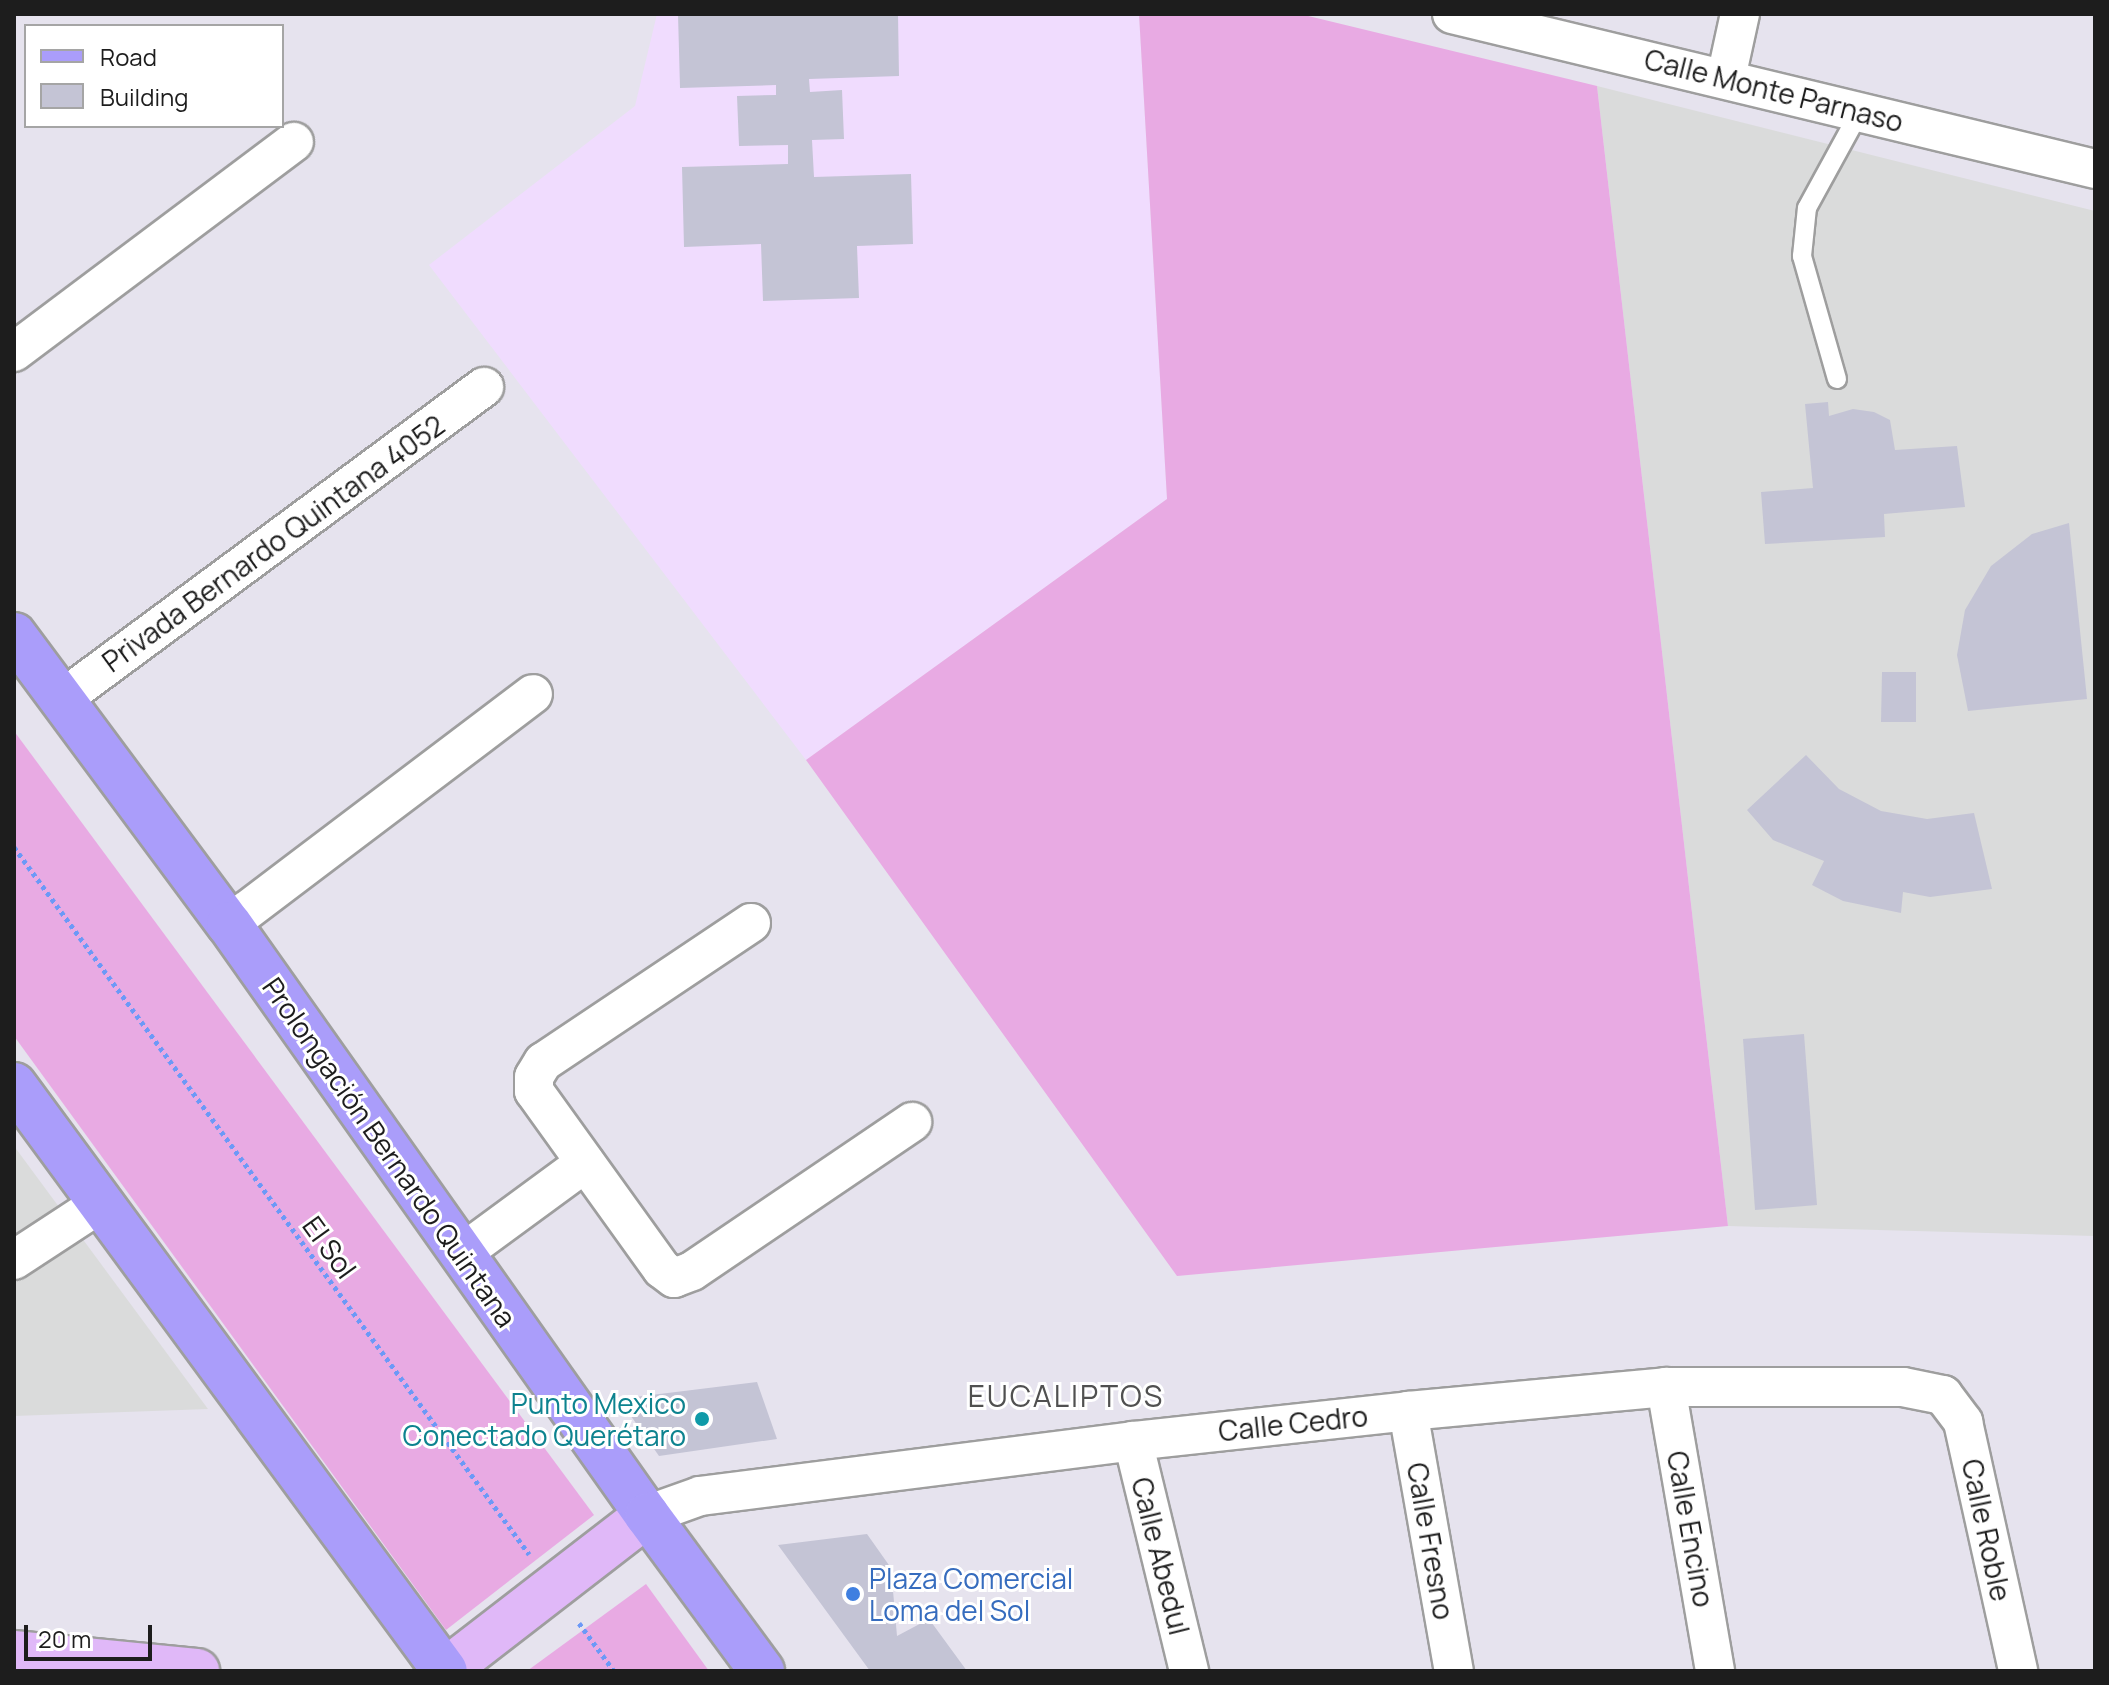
<!DOCTYPE html>
<meta charset="utf-8">
<style>
body{margin:0}
#map{position:relative;width:2109px;height:1685px;overflow:hidden;background:#e6e3ee;font-family:Manrope,sans-serif}
div>[style]{position:absolute}
[style*='--x']{left:calc(var(--x)*1px);top:calc(var(--y)*1px);width:calc(var(--w)*1px);rotate:calc(var(--a)*1deg)}
.residential>*{inset:0;background:#dadbdb}
.education>*{inset:0;background:#f0dcfe}
.grass>*{inset:0;background:#e8aae3}
.building>*{inset:0;background:#c4c4d5}
.path>*{height:5px;margin-top:-2.5px;transform-origin:0;background:repeating-linear-gradient(90deg,#6c99f7 0 4px,transparent 0 8px)}
.roads{filter:drop-shadow(2px 0 #9e9e9e) drop-shadow(-2px 0 #9e9e9e) drop-shadow(0 2px #9e9e9e) drop-shadow(0 -2px #9e9e9e)}
.lane>*{height:18px;margin:-9px;padding:0 9px;transform-origin:9px;border-radius:9px;background:#fff}
.street>*{height:38px;margin:-19px;padding:0 19px;transform-origin:19px;border-radius:19px;background:#fff}
.secondary>*{height:44px;margin:-22px;padding:0 22px;transform-origin:22px;border-radius:22px;background:#e0b8f8}
.primary>*{height:44px;margin:-22px;padding:0 22px;transform-origin:22px;border-radius:22px;background:#aa9dfa}
.dots>*{width:22px;height:22px;translate:-50% -50%;box-sizing:border-box;border:4px solid #fff;border-radius:50%}
span{translate:-50% -50%;white-space:nowrap;text-align:center;line-height:1.15;-webkit-text-stroke:6px #fff;paint-order:stroke}
.street-label{font-size:28px;color:#1d1d1d}
.culture-label{font-size:28px;color:#0d838f}
.right{translate:-100% -50%;text-align:right}
.shop-label{font-size:28px;color:#366cbe}
.left{translate:0 -50%;text-align:left}
.neighbourhood-label{font-size:30px;color:#505050;letter-spacing:2px}
.frame{position:absolute;inset:0;border:16px solid #1d1d1d;pointer-events:none}
.legend{position:absolute;left:24px;top:24px;width:260px;height:104px;box-sizing:border-box;background:#fff;border:2px solid #a5a5a5;margin:0;padding:10px 14px;list-style:none;font-size:24px;color:#1d1d1d}
.legend li{display:flex;align-items:center;gap:16px;height:40px}
.legend b{width:40px;border:2px solid #a5a5a5}
.scale{position:absolute;left:24px;top:1625px;width:128px;height:36px;box-sizing:border-box;border:4px solid #1d1d1d;border-top:0;padding-left:10px;font-size:24px;line-height:28px;white-space:nowrap;color:#1d1d1d;-webkit-text-stroke:6px #fff;paint-order:stroke}
</style>
<div id="map">
<div class="residential">
<div style="clip-path:polygon(1597px 86px,2095px 211px,2095px 1236px,1728px 1226px)"></div>
<div style="clip-path:polygon(14px 1146px,208px 1409px,14px 1416px)"></div>
</div>
<div class="education">
<div style="clip-path:polygon(657px 14px,1139px 14px,1167px 499px,806px 760px,429px 265px,635px 106px)"></div>
</div>
<div class="grass">
<div style="clip-path:polygon(1139px 14px,1300px 14px,1597px 86px,1728px 1226px,1177px 1276px,806px 760px,1167px 499px)"></div>
<div style="clip-path:polygon(14px 731px,594px 1515px,446px 1630px,14px 1036px)"></div>
<div style="clip-path:polygon(646px 1584px,709px 1671px,527px 1671px)"></div>
</div>
<div class="building">
<div style="clip-path:polygon(678px 14px,898px 14px,899px 76px,809px 79px,810px 92px,842px 90px,844px 139px,812px 140px,814px 177px,911px 174px,913px 244px,857px 246px,859px 298px,763px 301px,761px 244px,684px 247px,682px 167px,788px 164px,788px 145px,739px 146px,737px 96px,776px 95px,776px 85px,680px 88px)"></div>
<div style="clip-path:polygon(1828px 402px,1829px 416px,1853px 409px,1874px 412px,1890px 420px,1895px 450px,1957px 446px,1965px 507px,1884px 514px,1885px 537px,1765px 544px,1761px 492px,1813px 488px,1805px 404px)"></div>
<div style="clip-path:polygon(2069px 523px,2087px 699px,1968px 711px,1957px 655px,1965px 610px,1991px 566px,2032px 534px)"></div>
<div style="clip-path:polygon(1882px 672px,1916px 672px,1916px 722px,1881px 722px)"></div>
<div style="clip-path:polygon(1806px 755px,1839px 789px,1881px 811px,1927px 819px,1974px 813px,1992px 889px,1930px 897px,1903px 892px,1901px 913px,1843px 901px,1812px 885px,1824px 861px,1773px 840px,1747px 810px)"></div>
<div style="clip-path:polygon(1804px 1034px,1817px 1205px,1755px 1210px,1743px 1039px)"></div>
<div style="clip-path:polygon(757px 1382px,777px 1439px,659px 1456px,619px 1399px)"></div>
<div style="clip-path:polygon(867px 1534px,891px 1568px,897px 1636px,929px 1619px,967px 1671px,870px 1671px,778px 1545px)"></div>
</div>
<div class="path">
<div style="--x:14;--y:847;--w:875;--a:53.93"></div>
<div style="--x:579;--y:1623;--w:59;--a:53.9"></div>
</div>
<div class="roads">
<div class="lane">
<div style="--x:1837;--y:379;--w:128;--a:-105.9"></div>
<div style="--x:1802;--y:256;--w:48;--a:-84.1"></div>
<div style="--x:1807;--y:208;--w:111;--a:-61.3"></div>
</div>
<div class="street">
<div style="--x:1452;--y:14;--w:661;--a:13.55"></div>
<div style="--x:1726;--y:78;--w:66;--a:-77.7"></div>
<div style="--x:14;--y:352;--w:350;--a:-36.9"></div>
<div style="--x:62;--y:699;--w:525;--a:-36.48"></div>
<div style="--x:751;--y:923;--w:250;--a:146.2"></div>
<div style="--x:543;--y:1062;--w:17;--a:121"></div>
<div style="--x:534;--y:1077;--w:14;--a:90"></div>
<div style="--x:534;--y:1091;--w:219;--a:54.3"></div>
<div style="--x:662;--y:1269;--w:15;--a:37"></div>
<div style="--x:674;--y:1278;--w:19;--a:-21"></div>
<div style="--x:692;--y:1271;--w:266;--a:-34.1"></div>
<div style="--x:229;--y:924;--w:381;--a:-37.1"></div>
<div style="--x:461;--y:1254;--w:154;--a:-36.3"></div>
<div style="--x:14;--y:1260;--w:104;--a:-33.2"></div>
<div style="--x:1666;--y:1387;--w:288;--a:80.2"></div>
<div style="--x:1408;--y:1411;--w:264;--a:80"></div>
<div style="--x:1133;--y:1441;--w:237;--a:76.3"></div>
<div style="--x:647;--y:1515;--w:56;--a:-19.7"></div>
<div style="--x:700;--y:1496;--w:436;--a:-7.2"></div>
<div style="--x:1133;--y:1441;--w:277;--a:-6.2"></div>
<div style="--x:1408;--y:1411;--w:259;--a:-5.3"></div>
<div style="--x:1666;--y:1387;--w:237;--a:0"></div>
<div style="--x:1903;--y:1387;--w:41;--a:11.3"></div>
<div style="--x:1943;--y:1395;--w:34;--a:53"></div>
<div style="--x:1963;--y:1422;--w:255;--a:77.5"></div>
</div>
<div class="secondary">
<div style="--x:14;--y:1653;--w:184;--a:5.6"></div>
<div style="--x:445;--y:1671;--w:255;--a:-37.7"></div>
</div>
<div class="primary">
<div style="--x:14;--y:635;--w:360;--a:53.4"></div>
<div style="--x:229;--y:924;--w:724;--a:54.73"></div>
<div style="--x:647;--y:1515;--w:194;--a:53.6"></div>
<div style="--x:14;--y:1085;--w:727;--a:53.67"></div>
</div>
</div>
<div class="dots">
<div style="left:702px;top:1419px;background:#0f9aa8"></div>
<div style="left:853px;top:1594px;background:#3f7fe0"></div>
</div>
<div class="street-label">
<span style="left:1774px;top:90px;rotate:14deg">Calle Monte Parnaso</span>
<span style="left:273px;top:543px;rotate:-36deg">Privada Bernardo Quintana 4052</span>
<span style="left:390px;top:1152px;rotate:55deg">Prolongación Bernardo Quintana</span>
<span style="left:330px;top:1247px;rotate:54deg">El Sol</span>
<span style="left:1293px;top:1423px;rotate:-6deg">Calle Cedro</span>
<span style="left:1691px;top:1529px;rotate:80deg">Calle Encino</span>
<span style="left:1987px;top:1530px;rotate:78deg">Calle Roble</span>
<span style="left:1431px;top:1541px;rotate:80deg">Calle Fresno</span>
<span style="left:1161px;top:1556px;rotate:76deg">Calle Abedul</span>
</div>
<div class="culture-label">
<span class="right" style="left:686px;top:1419px">Punto Mexico<br>Conectado Querétaro</span>
</div>
<div class="shop-label">
<span class="left" style="left:869px;top:1594px">Plaza Comercial<br>Loma del Sol</span>
</div>
<div class="neighbourhood-label">
<span style="left:1066px;top:1396px">EUCALIPTOS</span>
</div>
<div class="frame"></div>
<ul class="legend">
<li><b style="height:10px;background:#aa9dfa"></b>Road</li>
<li><b style="height:22px;background:#c4c4d5"></b>Building</li>
</ul>
<div class="scale">20 m</div>
</div>
